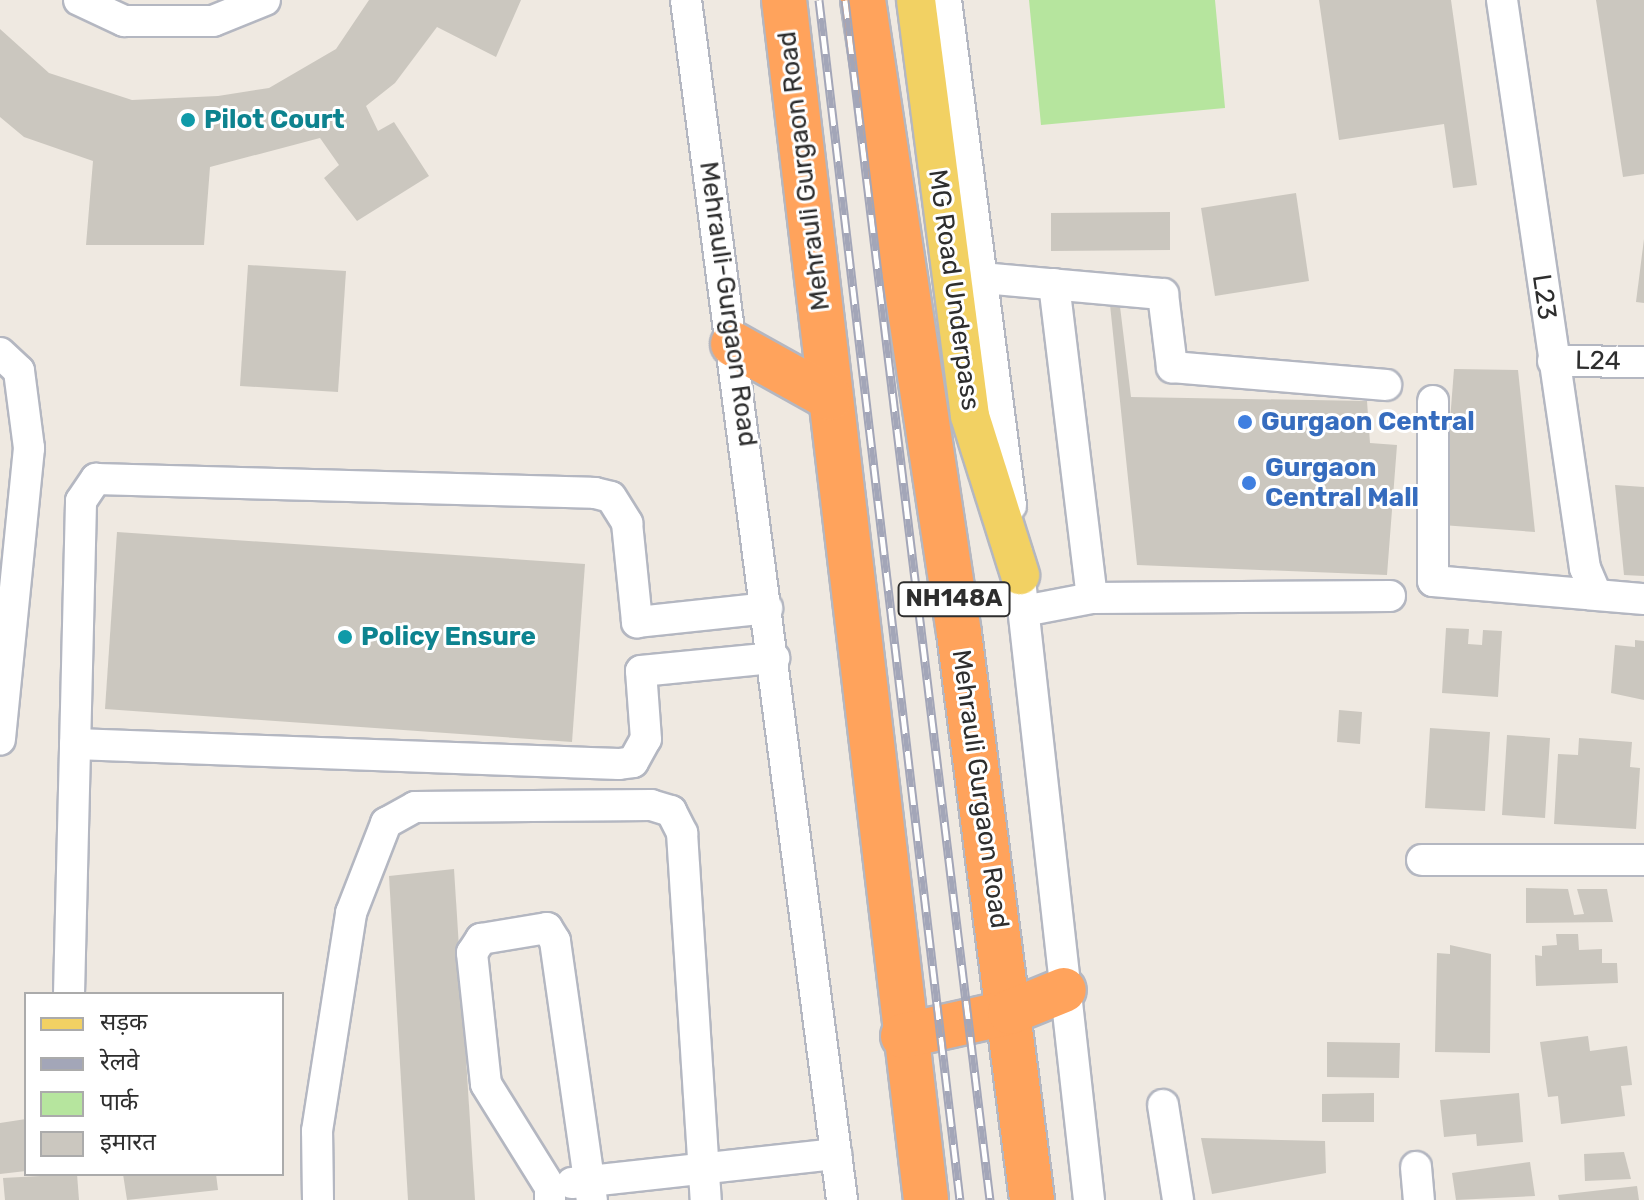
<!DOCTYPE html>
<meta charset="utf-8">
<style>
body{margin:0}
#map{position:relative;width:1644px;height:1200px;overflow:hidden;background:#efe9e1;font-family:Rubik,"Noto Sans Devanagari",sans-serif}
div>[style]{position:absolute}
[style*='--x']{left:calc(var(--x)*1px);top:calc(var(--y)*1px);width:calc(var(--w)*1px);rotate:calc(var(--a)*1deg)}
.green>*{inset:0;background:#b6e59e}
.building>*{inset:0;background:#cbc7bf}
.roads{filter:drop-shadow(2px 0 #b4b7c1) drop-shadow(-2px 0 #b4b7c1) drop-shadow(0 2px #b4b7c1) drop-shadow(0 -2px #b4b7c1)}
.minor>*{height:30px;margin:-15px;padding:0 15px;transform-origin:15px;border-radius:15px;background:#fff}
.major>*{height:38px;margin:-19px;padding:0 19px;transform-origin:19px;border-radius:19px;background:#f2d163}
.highway>*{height:44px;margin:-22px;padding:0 22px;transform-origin:22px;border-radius:22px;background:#ffa35c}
.rail>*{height:9px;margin-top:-4.5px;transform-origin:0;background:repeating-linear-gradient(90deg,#fff 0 18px,#a3a6b8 0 36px);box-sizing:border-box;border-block:2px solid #a3a6b8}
.dots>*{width:22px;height:22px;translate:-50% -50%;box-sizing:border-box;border:4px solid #fff;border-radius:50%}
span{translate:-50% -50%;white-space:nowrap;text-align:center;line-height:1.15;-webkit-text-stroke:6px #fff;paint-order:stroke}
.shield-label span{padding:2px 6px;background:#fff;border:2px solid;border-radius:6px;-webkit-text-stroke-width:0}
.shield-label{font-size:24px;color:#2e2e2e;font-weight:700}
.culture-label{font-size:26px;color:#0d838f;font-weight:700}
.left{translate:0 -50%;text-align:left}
.street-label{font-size:26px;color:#2e2e2e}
.shop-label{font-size:26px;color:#366cbe;font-weight:700}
.legend{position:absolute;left:24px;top:992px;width:260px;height:184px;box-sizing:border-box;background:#fff;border:2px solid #ababab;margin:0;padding:10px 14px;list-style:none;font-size:24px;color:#2e2e2e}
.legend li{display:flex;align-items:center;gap:16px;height:40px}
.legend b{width:40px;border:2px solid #ababab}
</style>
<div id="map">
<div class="green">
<div style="clip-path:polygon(1029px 0,1215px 0,1225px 108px,1041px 125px)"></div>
</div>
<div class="building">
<div style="clip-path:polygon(369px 0,521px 0,496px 57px,437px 27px,395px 83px,366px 106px,378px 131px,394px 122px,429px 176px,357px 221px,324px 178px,339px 165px,320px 138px,210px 167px,204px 245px,86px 245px,93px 161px,24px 137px,0 117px,0 29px,49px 73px,132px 100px,218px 96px,269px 88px,336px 49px)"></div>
<div style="clip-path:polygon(1319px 0,1451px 0,1477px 185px,1453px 188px,1444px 124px,1339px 140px)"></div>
<div style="clip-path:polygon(1596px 0,1644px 0,1644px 174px,1623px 177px)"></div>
<div style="clip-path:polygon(1296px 193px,1309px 281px,1215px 296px,1201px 208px)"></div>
<div style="clip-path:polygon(1170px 212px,1170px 250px,1051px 251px,1051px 213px)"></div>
<div style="clip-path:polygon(1644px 239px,1644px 303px,1636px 302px)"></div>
<div style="clip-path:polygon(248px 265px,346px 271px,338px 392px,240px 386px)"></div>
<div style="clip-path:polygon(1118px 290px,1131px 397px,1367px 401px,1370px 443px,1397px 445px,1387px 575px,1137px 565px,1109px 295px)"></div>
<div style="clip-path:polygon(1454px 369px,1518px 370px,1535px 532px,1442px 525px)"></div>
<div style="clip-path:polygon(1615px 485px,1644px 487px,1644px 576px,1624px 575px)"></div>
<div style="clip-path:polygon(117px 532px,585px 564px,572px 742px,105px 709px)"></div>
<div style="clip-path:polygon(1446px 628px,1469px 629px,1468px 644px,1482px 645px,1483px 630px,1502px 631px,1498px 697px,1442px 693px)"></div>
<div style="clip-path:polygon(1635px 640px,1644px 641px,1644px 700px,1611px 693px,1615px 645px,1635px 647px)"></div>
<div style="clip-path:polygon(1339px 710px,1362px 712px,1360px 744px,1337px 742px)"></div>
<div style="clip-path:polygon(1430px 728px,1490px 732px,1485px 811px,1425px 808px)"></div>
<div style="clip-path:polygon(1507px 735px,1550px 738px,1545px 818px,1502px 815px)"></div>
<div style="clip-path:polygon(1579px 738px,1632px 742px,1630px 767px,1640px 768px,1636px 829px,1554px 824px,1558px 754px,1578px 755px)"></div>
<div style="clip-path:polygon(454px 869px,475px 1200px,408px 1200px,389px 876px)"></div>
<div style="clip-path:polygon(1526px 888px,1568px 889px,1574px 915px,1584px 914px,1577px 889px,1607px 889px,1613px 922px,1526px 923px)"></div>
<div style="clip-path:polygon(1556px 934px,1578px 934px,1579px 950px,1602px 949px,1602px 963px,1617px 963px,1618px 983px,1536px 986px,1535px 955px,1542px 956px,1542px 946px,1557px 945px)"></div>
<div style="clip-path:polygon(1450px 945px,1491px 954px,1490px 1053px,1435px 1052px,1437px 953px,1450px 954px)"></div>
<div style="clip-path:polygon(1588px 1036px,1590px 1051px,1627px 1046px,1632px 1085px,1621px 1086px,1625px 1116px,1561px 1124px,1558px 1096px,1548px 1097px,1540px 1042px)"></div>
<div style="clip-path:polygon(1327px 1042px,1400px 1043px,1399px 1078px,1327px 1077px)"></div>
<div style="clip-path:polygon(1374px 1093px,1374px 1122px,1322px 1122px,1322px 1094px)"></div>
<div style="clip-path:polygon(1519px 1093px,1523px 1142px,1477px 1146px,1476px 1134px,1444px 1137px,1440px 1100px)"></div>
<div style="clip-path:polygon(26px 1119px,26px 1171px,0 1174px,0 1123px)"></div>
<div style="clip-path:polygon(1201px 1138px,1325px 1141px,1326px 1173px,1212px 1194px)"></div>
<div style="clip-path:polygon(1624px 1152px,1631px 1179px,1585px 1181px,1584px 1154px)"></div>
<div style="clip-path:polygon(1530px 1162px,1535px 1196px,1456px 1200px,1452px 1173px)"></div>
<div style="clip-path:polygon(77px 1174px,79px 1200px,5px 1200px,3px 1178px)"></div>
<div style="clip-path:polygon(123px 1174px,216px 1174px,218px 1190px,127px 1200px)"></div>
<div style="clip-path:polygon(1637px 1186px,1639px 1200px,1559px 1200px,1558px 1195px)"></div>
</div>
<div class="roads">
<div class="minor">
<div style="--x:79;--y:0;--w:50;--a:25"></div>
<div style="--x:124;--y:21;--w:89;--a:0"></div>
<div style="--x:213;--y:21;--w:56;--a:-22"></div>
<div style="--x:686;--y:0;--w:1210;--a:82.59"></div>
<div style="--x:946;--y:0;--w:510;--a:82.68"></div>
<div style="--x:1502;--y:0;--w:574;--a:81.69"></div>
<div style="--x:1585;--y:568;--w:26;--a:67"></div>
<div style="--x:982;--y:278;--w:182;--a:5.1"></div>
<div style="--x:1163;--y:294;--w:74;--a:83"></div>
<div style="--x:1172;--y:367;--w:215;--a:4.8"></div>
<div style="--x:1054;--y:284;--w:316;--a:83.1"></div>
<div style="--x:0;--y:353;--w:26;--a:43"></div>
<div style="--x:19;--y:371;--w:78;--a:82.6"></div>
<div style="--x:29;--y:448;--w:293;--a:95.7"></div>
<div style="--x:1553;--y:361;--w:91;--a:0.6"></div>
<div style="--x:1433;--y:401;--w:180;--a:90"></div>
<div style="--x:1433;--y:581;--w:212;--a:4.9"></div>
<div style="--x:1017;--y:553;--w:651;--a:83.65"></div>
<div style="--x:1024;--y:611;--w:69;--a:-10.8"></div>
<div style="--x:1092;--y:598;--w:298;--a:-0.4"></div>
<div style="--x:75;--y:744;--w:544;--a:2.11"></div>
<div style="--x:619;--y:764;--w:14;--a:-8"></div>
<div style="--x:633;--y:762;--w:26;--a:-61"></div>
<div style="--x:646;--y:739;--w:68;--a:-94.2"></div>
<div style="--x:641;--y:671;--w:134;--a:-5.6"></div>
<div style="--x:1422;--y:860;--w:222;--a:0"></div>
<div style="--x:69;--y:994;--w:493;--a:-88.6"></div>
<div style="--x:81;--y:501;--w:27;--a:-56"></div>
<div style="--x:96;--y:479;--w:499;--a:1.6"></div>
<div style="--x:595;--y:493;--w:16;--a:14"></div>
<div style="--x:611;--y:497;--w:31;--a:58"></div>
<div style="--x:627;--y:523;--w:100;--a:84.2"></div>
<div style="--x:637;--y:622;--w:131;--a:-6.1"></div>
<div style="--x:1163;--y:1105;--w:96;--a:81"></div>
<div style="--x:1416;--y:1167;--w:33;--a:85"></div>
<div style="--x:572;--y:1183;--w:266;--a:-6.3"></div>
<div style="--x:318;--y:1200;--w:69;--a:-90.8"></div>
<div style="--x:317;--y:1131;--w:221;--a:-81.1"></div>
<div style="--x:351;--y:913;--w:97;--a:-68.7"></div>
<div style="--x:386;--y:823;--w:33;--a:-29"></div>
<div style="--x:415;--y:807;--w:236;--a:-0.5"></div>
<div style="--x:651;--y:805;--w:21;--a:17"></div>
<div style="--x:671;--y:811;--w:25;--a:63"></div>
<div style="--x:682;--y:833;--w:368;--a:86.3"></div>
<div style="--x:550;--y:1200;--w:13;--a:-90"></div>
<div style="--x:550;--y:1187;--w:121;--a:-121.9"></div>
<div style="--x:486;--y:1084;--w:132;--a:-96.1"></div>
<div style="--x:472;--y:953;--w:17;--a:-57"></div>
<div style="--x:481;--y:939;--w:67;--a:-9.5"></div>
<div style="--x:547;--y:928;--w:15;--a:58"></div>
<div style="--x:555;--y:941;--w:262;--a:81.9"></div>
</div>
<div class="major">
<div style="--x:916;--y:0;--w:419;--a:82.6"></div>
<div style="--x:970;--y:416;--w:167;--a:72.5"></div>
</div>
<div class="highway">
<div style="--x:784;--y:0;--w:1208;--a:83.25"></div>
<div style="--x:863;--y:0;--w:640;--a:81.38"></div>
<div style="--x:959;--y:633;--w:572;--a:82.66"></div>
<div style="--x:733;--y:344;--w:111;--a:29.1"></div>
<div style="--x:903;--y:1036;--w:110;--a:-12.6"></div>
<div style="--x:1010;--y:1012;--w:58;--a:-22.2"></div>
</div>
</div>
<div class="rail">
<div style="--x:819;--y:0;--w:1208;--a:83.3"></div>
<div style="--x:845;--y:0;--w:1209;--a:83.11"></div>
</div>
<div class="dots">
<div style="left:188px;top:120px;background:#0f9aa8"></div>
<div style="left:1245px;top:422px;background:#3f7fe0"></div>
<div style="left:1249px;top:483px;background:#3f7fe0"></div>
<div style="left:345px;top:637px;background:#0f9aa8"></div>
</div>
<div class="shield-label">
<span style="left:954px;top:599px">NH148A</span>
</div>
<div class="culture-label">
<span class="left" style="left:204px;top:120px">Pilot Court</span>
<span class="left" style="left:361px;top:637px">Policy Ensure</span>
</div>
<div class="street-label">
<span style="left:804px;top:171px;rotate:-97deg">Mehrauli Gurgaon Road</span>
<span style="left:954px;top:290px;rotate:82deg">MG Road Underpass</span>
<span style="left:1544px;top:297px;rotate:82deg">L23</span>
<span style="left:728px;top:304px;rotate:82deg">Mehrauli-Gurgaon Road</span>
<span style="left:1598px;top:361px;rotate:1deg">L24</span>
<span style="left:980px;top:789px;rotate:82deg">Mehrauli Gurgaon Road</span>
</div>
<div class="shop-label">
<span class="left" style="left:1261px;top:422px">Gurgaon Central</span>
<span class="left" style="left:1265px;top:483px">Gurgaon<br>Central Mall</span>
</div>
<ul class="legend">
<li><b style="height:10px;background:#f2d163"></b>सड़क</li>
<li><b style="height:10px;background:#a3a6b8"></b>रेलवे</li>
<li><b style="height:22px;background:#b6e59e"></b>पार्क</li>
<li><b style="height:22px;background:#cbc7bf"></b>इमारत</li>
</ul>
</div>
